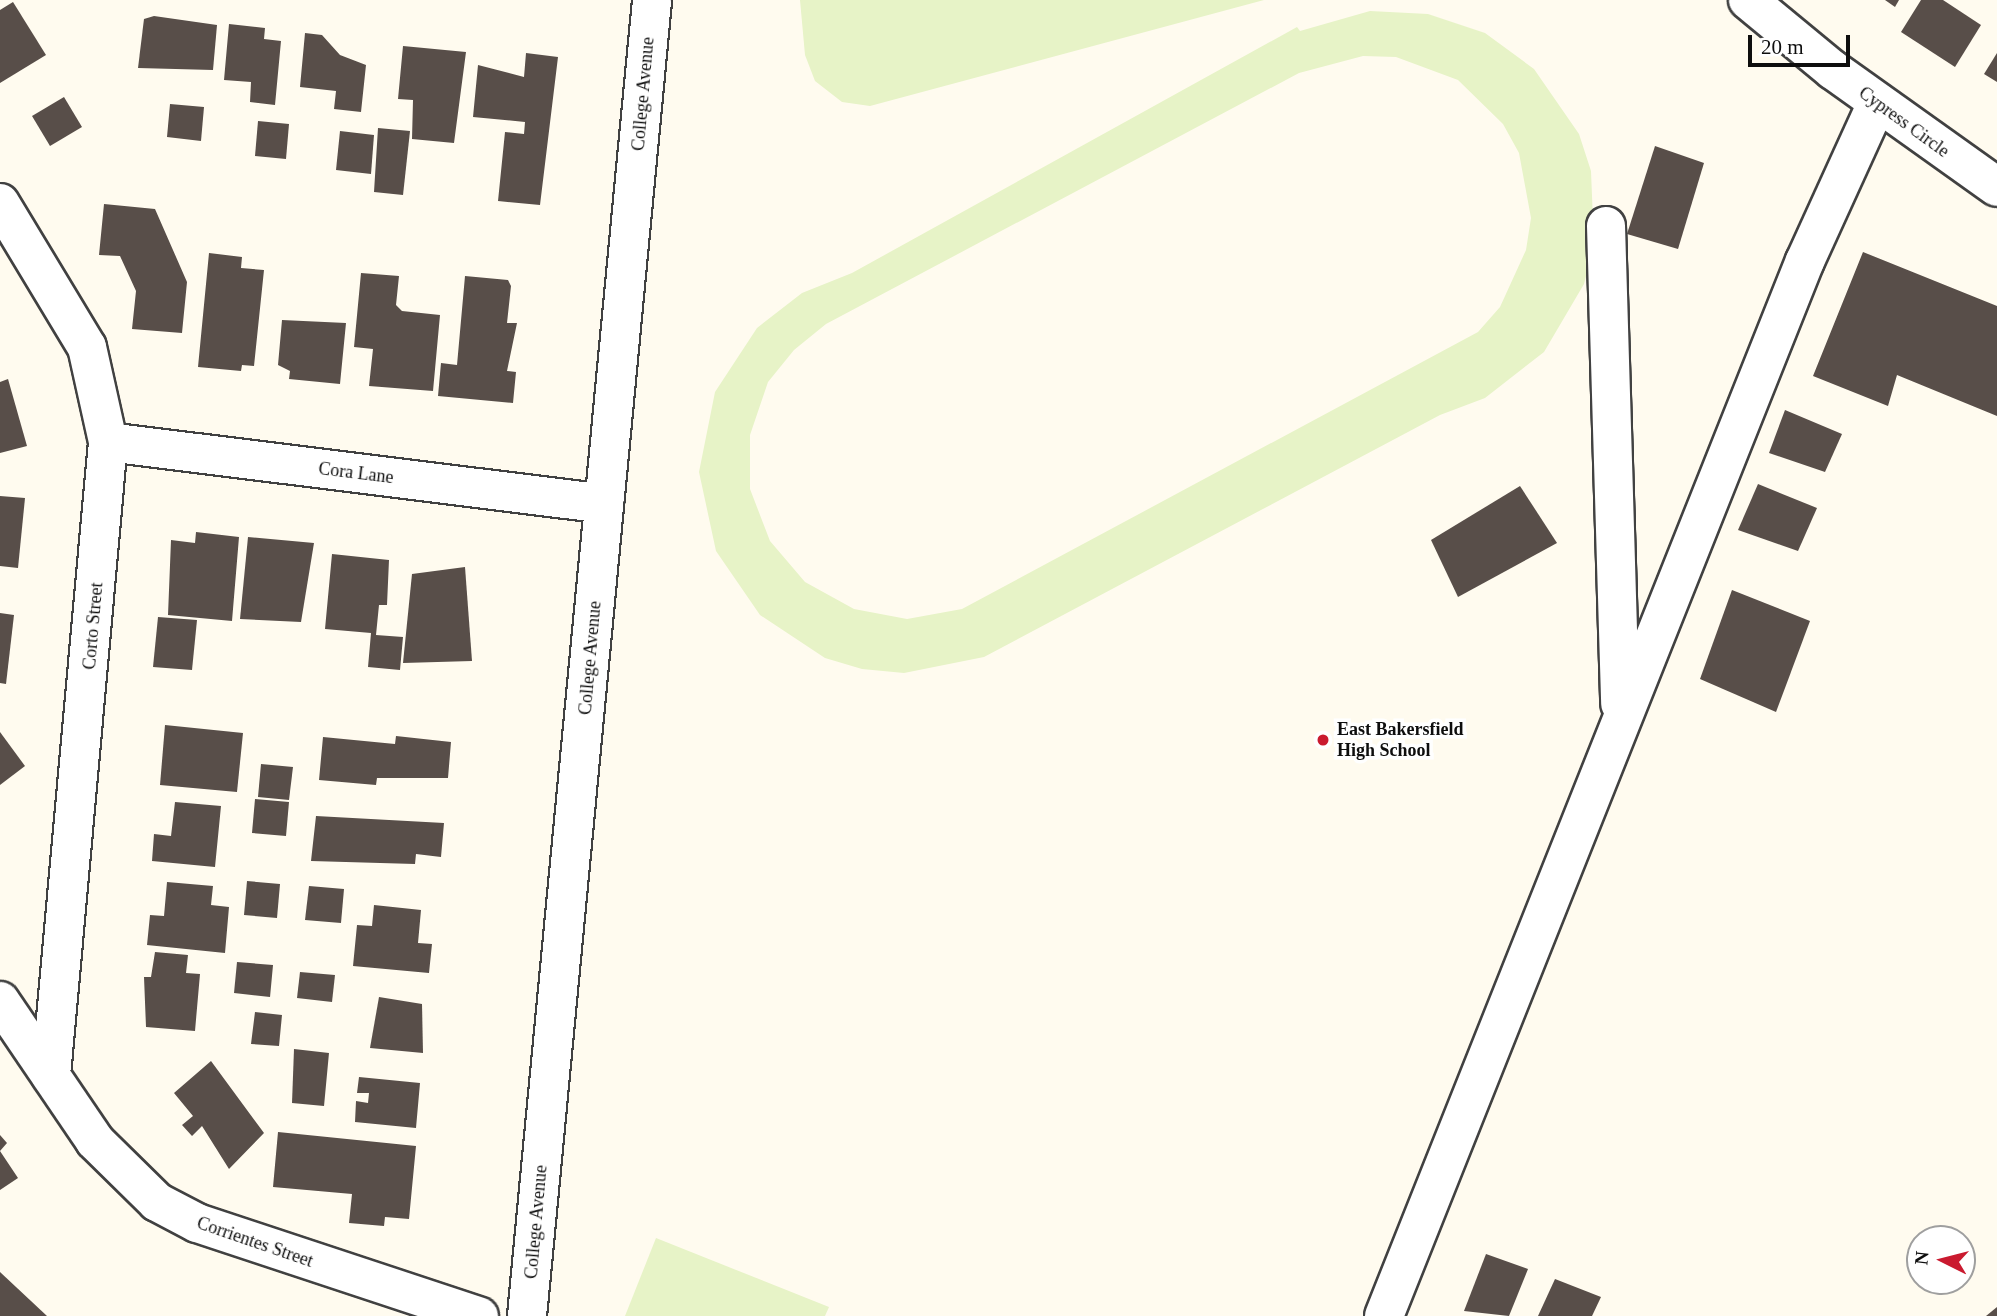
<!DOCTYPE html>
<style>
body{margin:0}
#map{position:relative;width:1997px;height:1316px;overflow:hidden;background:#fffbef;font-family:Georgia,serif}
div>[style]{position:absolute}
[style*='--x']{left:calc(var(--x)*1px);top:calc(var(--y)*1px);width:calc(var(--w)*1px);rotate:calc(var(--a)*1deg)}
.pitch>*{inset:0;background:#e7f3c7}
.building>*{inset:0;background:#584e49}
.roads{filter:drop-shadow(2px 0 #414141) drop-shadow(-2px 0 #414141) drop-shadow(0 2px #414141) drop-shadow(0 -2px #414141)}
.minor>*{height:38px;margin:-19px;padding:0 19px;transform-origin:19px;border-radius:19px;background:#fff}
.dots>*{width:19px;height:19px;translate:-50% -50%;box-sizing:border-box;border:4px solid #fff;border-radius:50%}
span{translate:-50% -50%;white-space:nowrap;text-align:center;line-height:1.15;-webkit-text-stroke:7px #fff;paint-order:stroke}
.street-label{font-size:18px;color:#0e0e0e}
.poi-label{font-size:18px;color:#0e0e0e;font-weight:700}
.left{translate:0 -50%;text-align:left}
.north{position:absolute;left:1906px;top:1225px;width:70px;height:70px;box-sizing:border-box;background:#fff;border:2px solid #9f9f9f;border-radius:50%;rotate:276deg;font-size:19px;font-weight:700;line-height:28px;text-align:center;color:#0e0e0e}
.north::after{content:'';display:block;margin:auto;width:24px;height:32px;background:#ca1a2f;clip-path:polygon(50% 0,100% 100%,50% 72%,0 100%)}
.scale{position:absolute;left:1748px;top:35px;width:102px;height:32px;box-sizing:border-box;border:4px solid #0e0e0e;border-top:0;padding-left:9px;font-size:21px;line-height:24px;white-space:nowrap;color:#0e0e0e;-webkit-text-stroke:5px #fff;paint-order:stroke}
</style>
<div id="map">
<div class="pitch">
<div style="clip-path:polygon(800px 0,1264px 0,870px 106px,842px 102px,815px 81px,805px 55px)"></div>
<div style="clip-path:polygon(evenodd,1370px 11px,1428px 14px,1485px 33px,1534px 69px,1579px 134px,1591px 171px,1594px 246px,1584px 284px,1544px 352px,1485px 398px,1440px 415px,984px 657px,904px 673px,862px 669px,825px 658px,760px 615px,716px 551px,699px 472px,715px 392px,757px 328px,802px 293px,852px 273px,1297px 27px,1300px 31px,1370px 11px,1363px 56px,1396px 57px,1458px 80px,1503px 124px,1519px 153px,1531px 218px,1526px 250px,1500px 307px,1478px 332px,962px 609px,907px 619px,854px 609px,805px 582px,770px 541px,750px 489px,750px 435px,768px 382px,794px 350px,826px 324px,1299px 73px,1363px 56px)"></div>
<div style="clip-path:polygon(656px 1238px,829px 1307px,825px 1316px,625px 1316px)"></div>
</div>
<div class="building">
<div style="clip-path:polygon(1885px 0,1899px 0,1895px 7px)"></div>
<div style="clip-path:polygon(1921px 0,1943px 0,1981px 25px,1955px 67px,1901px 32px)"></div>
<div style="clip-path:polygon(13px 2px,46px 55px,0 83px,0 10px)"></div>
<div style="clip-path:polygon(154px 16px,217px 25px,213px 70px,138px 68px,144px 19px)"></div>
<div style="clip-path:polygon(229px 24px,265px 28px,264px 39px,281px 41px,275px 105px,250px 102px,251px 82px,224px 80px)"></div>
<div style="clip-path:polygon(305px 33px,322px 35px,340px 55px,366px 65px,361px 112px,334px 109px,336px 91px,300px 87px)"></div>
<div style="clip-path:polygon(403px 46px,466px 52px,454px 143px,412px 139px,413px 100px,398px 99px)"></div>
<div style="clip-path:polygon(526px 53px,558px 57px,540px 205px,498px 201px,505px 132px,524px 134px,525px 122px,473px 117px,478px 65px,524px 77px)"></div>
<div style="clip-path:polygon(1997px 53px,1997px 82px,1984px 74px)"></div>
<div style="clip-path:polygon(64px 97px,82px 127px,50px 146px,32px 116px)"></div>
<div style="clip-path:polygon(170px 104px,204px 107px,201px 141px,167px 137px)"></div>
<div style="clip-path:polygon(258px 121px,289px 124px,286px 159px,255px 156px)"></div>
<div style="clip-path:polygon(378px 128px,410px 131px,403px 195px,374px 192px)"></div>
<div style="clip-path:polygon(340px 131px,374px 135px,371px 174px,336px 170px)"></div>
<div style="clip-path:polygon(1655px 146px,1704px 163px,1678px 249px,1627px 234px)"></div>
<div style="clip-path:polygon(104px 204px,155px 209px,187px 282px,182px 333px,132px 329px,136px 291px,120px 256px,99px 255px)"></div>
<div style="clip-path:polygon(1863px 252px,1997px 306px,1997px 416px,1897px 375px,1888px 406px,1813px 376px)"></div>
<div style="clip-path:polygon(209px 253px,242px 257px,241px 268px,264px 270px,254px 366px,242px 365px,241px 371px,198px 367px)"></div>
<div style="clip-path:polygon(361px 273px,399px 276px,396px 305px,402px 311px,440px 315px,433px 391px,369px 386px,373px 349px,354px 347px)"></div>
<div style="clip-path:polygon(465px 276px,508px 280px,511px 286px,507px 323px,517px 323px,507px 371px,516px 372px,513px 403px,438px 396px,441px 363px,457px 365px)"></div>
<div style="clip-path:polygon(282px 320px,346px 323px,340px 384px,289px 379px,290px 371px,278px 365px)"></div>
<div style="clip-path:polygon(8px 379px,27px 446px,0 453px,0 382px)"></div>
<div style="clip-path:polygon(1785px 410px,1842px 434px,1825px 472px,1769px 453px)"></div>
<div style="clip-path:polygon(1758px 484px,1817px 508px,1798px 551px,1738px 530px)"></div>
<div style="clip-path:polygon(1520px 486px,1557px 543px,1458px 597px,1431px 540px)"></div>
<div style="clip-path:polygon(0 496px,25px 498px,18px 568px,0 566px)"></div>
<div style="clip-path:polygon(196px 532px,239px 537px,232px 621px,168px 615px,171px 540px,195px 543px)"></div>
<div style="clip-path:polygon(248px 537px,314px 543px,301px 622px,240px 619px)"></div>
<div style="clip-path:polygon(332px 554px,389px 560px,387px 605px,379px 605px,376px 635px,403px 637px,400px 670px,368px 667px,371px 633px,325px 629px)"></div>
<div style="clip-path:polygon(465px 567px,472px 661px,403px 663px,412px 574px)"></div>
<div style="clip-path:polygon(1732px 590px,1810px 621px,1776px 712px,1700px 679px)"></div>
<div style="clip-path:polygon(0 613px,14px 615px,6px 684px,0 683px)"></div>
<div style="clip-path:polygon(158px 617px,197px 620px,192px 670px,153px 667px)"></div>
<div style="clip-path:polygon(165px 725px,243px 733px,237px 792px,160px 785px)"></div>
<div style="clip-path:polygon(0 732px,25px 766px,0 785px)"></div>
<div style="clip-path:polygon(396px 736px,451px 742px,448px 778px,377px 778px,376px 785px,319px 780px,323px 737px,395px 744px)"></div>
<div style="clip-path:polygon(261px 764px,293px 767px,289px 800px,258px 797px)"></div>
<div style="clip-path:polygon(255px 799px,289px 802px,286px 836px,252px 833px)"></div>
<div style="clip-path:polygon(175px 802px,221px 806px,215px 867px,152px 861px,154px 834px,171px 836px)"></div>
<div style="clip-path:polygon(316px 816px,444px 823px,441px 857px,416px 854px,415px 864px,311px 861px)"></div>
<div style="clip-path:polygon(247px 881px,280px 884px,277px 918px,244px 915px)"></div>
<div style="clip-path:polygon(167px 882px,213px 886px,211px 905px,229px 907px,225px 953px,147px 945px,150px 915px,164px 916px)"></div>
<div style="clip-path:polygon(309px 886px,344px 889px,341px 923px,305px 920px)"></div>
<div style="clip-path:polygon(374px 905px,421px 910px,418px 943px,432px 944px,429px 973px,353px 966px,357px 925px,372px 926px)"></div>
<div style="clip-path:polygon(155px 952px,188px 955px,186px 973px,200px 974px,195px 1031px,146px 1027px,144px 977px,151px 977px)"></div>
<div style="clip-path:polygon(237px 962px,273px 965px,270px 997px,234px 993px)"></div>
<div style="clip-path:polygon(300px 972px,335px 975px,332px 1002px,297px 998px)"></div>
<div style="clip-path:polygon(379px 997px,422px 1004px,423px 1053px,370px 1048px)"></div>
<div style="clip-path:polygon(255px 1012px,282px 1015px,279px 1046px,251px 1044px)"></div>
<div style="clip-path:polygon(294px 1049px,329px 1053px,324px 1106px,292px 1103px)"></div>
<div style="clip-path:polygon(211px 1061px,264px 1133px,229px 1169px,202px 1126px,192px 1136px,182px 1125px,193px 1116px,174px 1093px)"></div>
<div style="clip-path:polygon(359px 1077px,420px 1083px,416px 1128px,355px 1122px,356px 1101px,368px 1103px,369px 1093px,357px 1093px)"></div>
<div style="clip-path:polygon(278px 1132px,416px 1146px,409px 1219px,385px 1217px,384px 1226px,349px 1223px,352px 1194px,273px 1187px)"></div>
<div style="clip-path:polygon(0 1135px,7px 1143px,0 1151px,18px 1178px,0 1190px)"></div>
<div style="clip-path:polygon(1486px 1254px,1528px 1269px,1509px 1316px,1464px 1311px)"></div>
<div style="clip-path:polygon(0 1272px,47px 1316px,0 1316px)"></div>
<div style="clip-path:polygon(1555px 1279px,1601px 1297px,1592px 1316px,1538px 1316px)"></div>
<div style="clip-path:polygon(1997px 1307px,1997px 1316px,1986px 1316px)"></div>
</div>
<div class="roads">
<div class="minor">
<div style="--x:1748;--y:0;--w:110;--a:39.5"></div>
<div style="--x:1833;--y:70;--w:201;--a:35.5"></div>
<div style="--x:0;--y:203;--w:168;--a:58.9"></div>
<div style="--x:87;--y:347;--w:97;--a:77.5"></div>
<div style="--x:108;--y:442;--w:636;--a:95.15"></div>
<div style="--x:1606;--y:226;--w:478;--a:88.3"></div>
<div style="--x:108;--y:442;--w:500;--a:7.1"></div>
<div style="--x:0;--y:1001;--w:169;--a:55.8"></div>
<div style="--x:95;--y:1141;--w:87;--a:44.5"></div>
<div style="--x:157;--y:1202;--w:45;--a:27.7"></div>
<div style="--x:197;--y:1223;--w:297;--a:18.3"></div>
<div style="--x:527;--y:1316;--w:1322;--a:-84.57"></div>
<div style="--x:1384;--y:1316;--w:1136;--a:-68.25"></div>
<div style="--x:1805;--y:261;--w:174;--a:-65.5"></div>
</div>
</div>
<div class="dots">
<div style="left:1323px;top:740px;background:#ca1a2f"></div>
</div>
<div class="street-label">
<span style="left:643px;top:94px;rotate:-85deg">College Avenue</span>
<span style="left:1904px;top:122px;rotate:36deg">Cypress Circle</span>
<span style="left:356px;top:473px;rotate:7deg">Cora Lane</span>
<span style="left:93px;top:626px;rotate:-85deg">Corto Street</span>
<span style="left:590px;top:658px;rotate:-85deg">College Avenue</span>
<span style="left:536px;top:1222px;rotate:-85deg">College Avenue</span>
<span style="left:255px;top:1242px;rotate:19deg">Corrientes Street</span>
</div>
<div class="poi-label">
<span class="left" style="left:1337px;top:740px">East Bakersfield<br>High School</span>
</div>
<div class="north">N</div>
<div class="scale">20 m</div>
</div>
